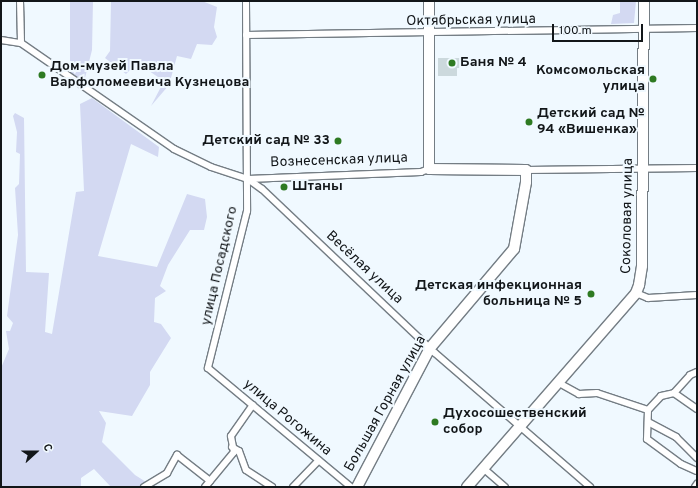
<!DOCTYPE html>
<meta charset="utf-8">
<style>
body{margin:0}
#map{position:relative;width:698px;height:488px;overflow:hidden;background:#f0f9ff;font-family:Overpass,sans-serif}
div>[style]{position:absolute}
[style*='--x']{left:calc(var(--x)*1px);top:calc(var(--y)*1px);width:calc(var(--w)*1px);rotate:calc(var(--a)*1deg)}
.green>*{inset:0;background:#d3d9f2}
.building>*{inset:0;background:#ccd9dd}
.roads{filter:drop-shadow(1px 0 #747d84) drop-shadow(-1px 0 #747d84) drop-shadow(0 1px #747d84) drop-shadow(0 -1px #747d84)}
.street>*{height:6px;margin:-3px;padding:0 3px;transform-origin:3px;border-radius:3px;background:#fff}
.primary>*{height:10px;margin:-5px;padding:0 5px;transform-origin:5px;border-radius:5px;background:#fff}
.dots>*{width:11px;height:11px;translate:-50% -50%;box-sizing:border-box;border:2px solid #f0f9ff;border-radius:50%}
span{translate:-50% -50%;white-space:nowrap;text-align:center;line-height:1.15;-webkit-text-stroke:4px #f0f9ff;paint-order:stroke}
.street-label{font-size:14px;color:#121619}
.poi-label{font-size:14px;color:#121619;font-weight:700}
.left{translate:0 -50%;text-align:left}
.right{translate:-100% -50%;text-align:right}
.frame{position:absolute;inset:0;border:2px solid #121619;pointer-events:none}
.north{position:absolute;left:16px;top:432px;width:40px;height:40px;-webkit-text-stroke:3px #f0f9ff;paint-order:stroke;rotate:69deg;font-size:11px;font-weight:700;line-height:16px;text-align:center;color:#121619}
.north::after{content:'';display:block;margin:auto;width:14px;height:18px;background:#121619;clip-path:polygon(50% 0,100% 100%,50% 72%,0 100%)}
.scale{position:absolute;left:552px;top:24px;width:91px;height:18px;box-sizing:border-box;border:2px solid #121619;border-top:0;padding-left:5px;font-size:12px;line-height:14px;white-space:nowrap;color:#121619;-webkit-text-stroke:3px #f0f9ff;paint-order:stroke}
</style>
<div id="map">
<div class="green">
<div style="clip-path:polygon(70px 1px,93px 1px,92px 50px,84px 82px,70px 73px)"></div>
<div style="clip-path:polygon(111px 1px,202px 1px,217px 7px,214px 27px,217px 37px,212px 45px,197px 44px,191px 59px,177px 56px,169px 85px,151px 106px,164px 81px,137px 63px,126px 74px,105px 58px,110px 51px)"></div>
<div style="clip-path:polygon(620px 1px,636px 1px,634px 23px,611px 24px,613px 15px,620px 13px)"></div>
<div style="clip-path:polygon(92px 98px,159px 147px,158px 157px,131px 144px,98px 256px,157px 267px,187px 194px,205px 199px,207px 217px,204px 230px,190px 230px,168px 265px,160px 286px,166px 291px,155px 298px,154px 322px,161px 324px,171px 338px,150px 372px,150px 385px,132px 416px,99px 411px,106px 423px,102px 442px,135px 475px,154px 487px,111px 487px,94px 469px,81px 478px,81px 487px,1px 487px,1px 368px,9px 349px,6px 331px,10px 331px,13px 323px,7px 316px,18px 235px,15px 188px,19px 184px,20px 154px,16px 152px,17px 132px,13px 116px,15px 113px,24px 118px,26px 272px,49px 273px,45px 332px,52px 334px,76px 192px,84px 191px,80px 104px)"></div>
</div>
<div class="building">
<div style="clip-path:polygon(438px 58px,467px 58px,467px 68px,457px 68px,457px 76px,438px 76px)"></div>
</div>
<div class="roads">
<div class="street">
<div style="--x:20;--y:1;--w:42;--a:88.6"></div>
<div style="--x:246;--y:1;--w:210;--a:89.7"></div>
<div style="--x:247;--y:211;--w:162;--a:104"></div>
<div style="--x:208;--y:368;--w:186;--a:39.8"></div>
<div style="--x:246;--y:35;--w:451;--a:-0.9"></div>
<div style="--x:1;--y:40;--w:20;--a:9"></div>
<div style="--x:21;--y:43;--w:186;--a:34.7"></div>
<div style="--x:174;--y:149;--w:41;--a:25.9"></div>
<div style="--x:211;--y:167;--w:39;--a:18"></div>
<div style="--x:248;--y:179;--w:173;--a:-2.3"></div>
<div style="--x:421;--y:172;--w:9;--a:-21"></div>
<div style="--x:526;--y:170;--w:171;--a:-0.7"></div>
<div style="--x:248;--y:179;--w:17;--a:36"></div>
<div style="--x:262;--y:189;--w:238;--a:43.5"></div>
<div style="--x:435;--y:353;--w:205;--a:40.8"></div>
<div style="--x:636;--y:293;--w:13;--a:23"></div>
<div style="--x:648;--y:298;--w:49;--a:-3.5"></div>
<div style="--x:559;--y:383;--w:23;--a:29"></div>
<div style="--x:579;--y:394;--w:18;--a:-3"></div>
<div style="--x:597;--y:393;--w:54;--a:18.4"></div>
<div style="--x:674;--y:393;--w:28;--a:35"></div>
<div style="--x:648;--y:410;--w:29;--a:92"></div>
<div style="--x:647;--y:439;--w:42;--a:36.3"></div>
<div style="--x:681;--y:464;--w:17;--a:24"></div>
<div style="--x:648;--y:410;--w:19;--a:-47"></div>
<div style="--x:661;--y:396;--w:13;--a:-13"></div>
<div style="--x:674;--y:393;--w:24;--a:-48"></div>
<div style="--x:690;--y:375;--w:8;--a:-23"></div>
<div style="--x:648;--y:422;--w:32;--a:28"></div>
<div style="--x:676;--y:437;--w:30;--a:45"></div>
<div style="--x:232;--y:447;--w:8;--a:30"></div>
<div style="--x:239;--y:451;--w:20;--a:70"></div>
<div style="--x:246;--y:470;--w:31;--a:33"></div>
<div style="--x:483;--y:468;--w:29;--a:41"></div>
<div style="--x:144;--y:487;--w:27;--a:-31"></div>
<div style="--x:167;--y:473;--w:21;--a:-61"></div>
<div style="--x:177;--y:455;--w:42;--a:38.2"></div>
<div style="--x:205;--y:487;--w:45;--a:-50.4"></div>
<div style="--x:234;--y:452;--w:16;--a:-101"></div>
<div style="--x:231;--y:436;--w:38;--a:-55"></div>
<div style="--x:293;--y:487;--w:37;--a:-46"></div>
<div style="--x:695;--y:487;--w:4;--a:-56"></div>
</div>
<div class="primary">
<div style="--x:357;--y:487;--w:157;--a:-62.3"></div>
<div style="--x:430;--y:348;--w:130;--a:-49.7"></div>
<div style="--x:514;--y:249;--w:68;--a:-79.8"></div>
<div style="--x:526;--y:182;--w:12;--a:-90"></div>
<div style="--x:526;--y:170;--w:97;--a:-179.4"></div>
<div style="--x:429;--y:169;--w:168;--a:-90"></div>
<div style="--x:467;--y:487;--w:257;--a:-48.9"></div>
<div style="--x:636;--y:293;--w:9;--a:-69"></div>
<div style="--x:639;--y:285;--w:19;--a:-81"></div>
<div style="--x:642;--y:266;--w:265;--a:-89.6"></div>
</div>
</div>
<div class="dots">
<div style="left:452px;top:63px;background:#2e7a22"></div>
<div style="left:42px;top:75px;background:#2e7a22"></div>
<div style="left:653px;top:79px;background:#2e7a22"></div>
<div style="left:529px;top:122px;background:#2e7a22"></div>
<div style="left:338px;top:141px;background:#2e7a22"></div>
<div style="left:284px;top:187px;background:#2e7a22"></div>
<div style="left:591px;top:294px;background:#2e7a22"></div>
<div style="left:435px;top:422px;background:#2e7a22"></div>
</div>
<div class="street-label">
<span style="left:471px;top:21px;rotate:-1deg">Октябрьская улица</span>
<span style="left:339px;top:161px;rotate:-2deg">Вознесенская улица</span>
<span style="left:628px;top:216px;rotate:-89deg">Соколовая улица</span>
<span style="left:220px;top:266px;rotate:-77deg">улица Посадского</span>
<span style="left:364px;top:268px;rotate:43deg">Весёлая улица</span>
<span style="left:386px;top:404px;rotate:-61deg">Большая Горная улица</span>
<span style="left:287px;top:418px;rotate:40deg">улица Рогожина</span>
</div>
<div class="poi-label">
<span class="left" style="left:460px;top:63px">Баня № 4</span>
<span class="left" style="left:50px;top:75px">Дом-музей Павла<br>Варфоломеевича Кузнецова</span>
<span class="right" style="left:645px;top:79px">Комсомольская<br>улица</span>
<span class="left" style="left:537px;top:122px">Детский сад №<br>94 «Вишенка»</span>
<span class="right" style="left:330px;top:141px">Детский сад № 33</span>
<span class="left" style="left:292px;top:187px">Штаны</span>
<span class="right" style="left:582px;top:294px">Детская инфекционная<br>больница № 5</span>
<span class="left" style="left:443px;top:422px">Духосошественский<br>собор</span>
</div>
<div class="frame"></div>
<div class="north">С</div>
<div class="scale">100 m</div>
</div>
